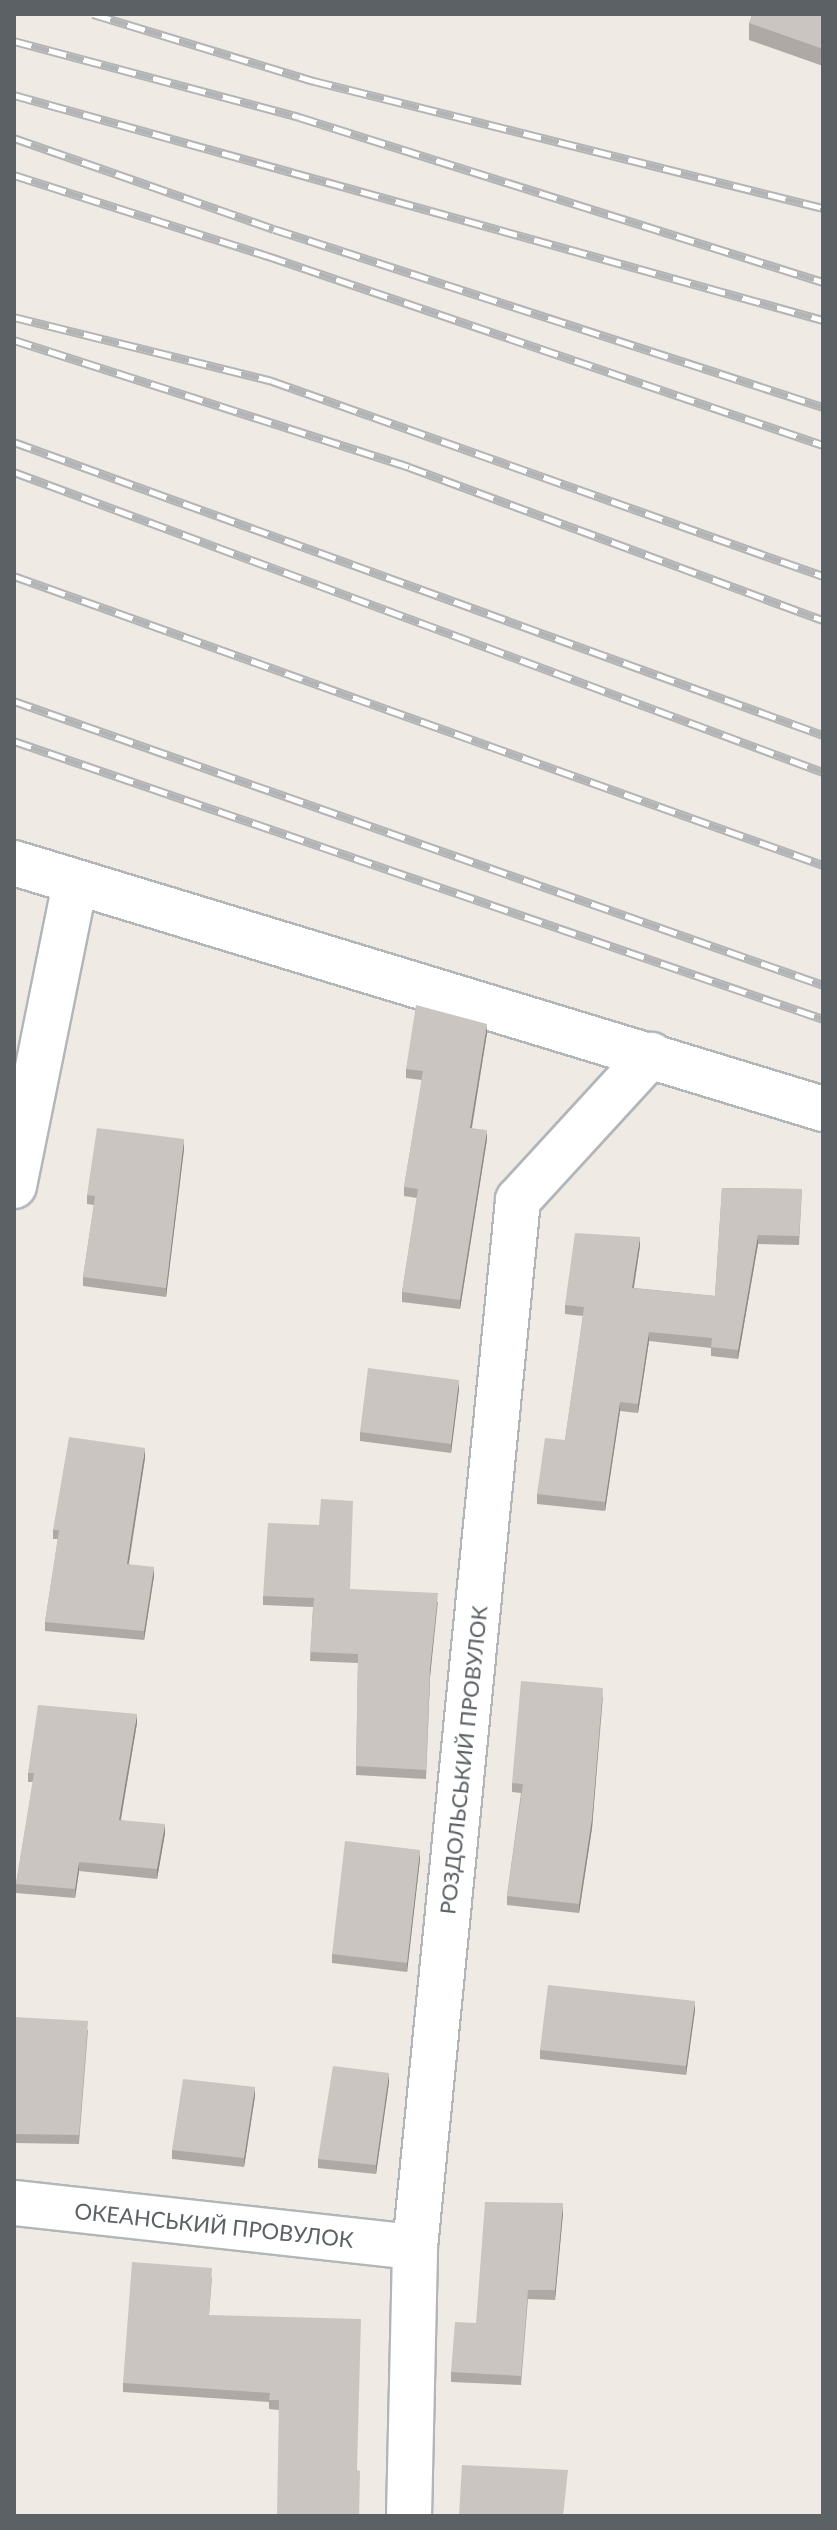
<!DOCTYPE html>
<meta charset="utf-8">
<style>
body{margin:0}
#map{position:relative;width:837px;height:2530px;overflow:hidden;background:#efeae3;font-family:Lato,sans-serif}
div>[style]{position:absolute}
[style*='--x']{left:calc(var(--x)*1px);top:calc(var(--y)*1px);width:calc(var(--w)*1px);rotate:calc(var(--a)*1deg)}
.roads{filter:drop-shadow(2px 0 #b1b6b9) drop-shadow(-2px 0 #b1b6b9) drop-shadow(0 2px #b1b6b9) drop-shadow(0 -2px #b1b6b9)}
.minor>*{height:44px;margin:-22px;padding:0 22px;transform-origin:22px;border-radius:22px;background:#fff}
.rail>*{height:9px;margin-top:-4.5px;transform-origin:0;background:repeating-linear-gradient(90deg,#fff 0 18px,#b3b4b5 0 36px);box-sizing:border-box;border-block:2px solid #b3b4b5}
.wall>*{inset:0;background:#aea9a5}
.shaded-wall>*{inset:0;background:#8d8a86}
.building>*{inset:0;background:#cac5c0}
span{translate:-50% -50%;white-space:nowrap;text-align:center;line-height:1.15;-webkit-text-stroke:6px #fff;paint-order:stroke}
.street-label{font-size:22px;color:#5b6165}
.frame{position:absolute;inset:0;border:16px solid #5b6165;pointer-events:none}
</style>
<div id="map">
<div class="roads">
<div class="minor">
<div style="--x:14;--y:863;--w:846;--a:16.91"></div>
<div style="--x:14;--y:1186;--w:309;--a:-78.6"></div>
<div style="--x:14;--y:2203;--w:403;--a:6.3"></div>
<div style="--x:409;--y:2516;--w:269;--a:-88.7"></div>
<div style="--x:415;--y:2247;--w:1052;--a:-84.38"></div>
<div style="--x:518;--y:1200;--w:197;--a:-47.5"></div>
</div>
</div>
<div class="rail">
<div style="--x:93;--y:14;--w:231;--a:16.9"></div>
<div style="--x:314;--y:81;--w:525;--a:14.01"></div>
<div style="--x:14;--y:41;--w:295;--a:14.9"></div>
<div style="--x:299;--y:117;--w:549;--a:17.48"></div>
<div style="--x:14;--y:95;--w:840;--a:15.54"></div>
<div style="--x:14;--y:138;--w:275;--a:19.3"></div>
<div style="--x:274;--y:229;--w:577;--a:17.96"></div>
<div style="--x:14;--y:175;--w:267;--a:17.7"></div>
<div style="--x:268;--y:256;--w:586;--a:18.81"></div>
<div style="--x:14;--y:317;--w:266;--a:13.9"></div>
<div style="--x:272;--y:381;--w:584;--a:19.49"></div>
<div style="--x:14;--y:340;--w:415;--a:17.8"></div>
<div style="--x:409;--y:467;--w:441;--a:20.3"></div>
<div style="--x:14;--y:442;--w:860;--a:19.91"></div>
<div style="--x:14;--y:472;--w:863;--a:20.35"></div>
<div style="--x:14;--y:576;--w:859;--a:19.66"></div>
<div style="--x:14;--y:701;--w:857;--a:19.34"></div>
<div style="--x:14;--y:741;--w:855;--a:18.96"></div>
</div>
<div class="wall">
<div style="clip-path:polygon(823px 14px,823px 66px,749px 40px,749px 23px)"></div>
<div style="clip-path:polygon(487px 1033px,472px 1128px,487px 1139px,460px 1309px,402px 1302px,402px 1292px,417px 1198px,404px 1196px,404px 1187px,422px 1080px,406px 1078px,406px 1069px)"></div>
<div style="clip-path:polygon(184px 1149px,166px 1297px,83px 1286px,83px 1277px,94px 1205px,87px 1204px,87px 1195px)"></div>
<div style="clip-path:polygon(722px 1188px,802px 1189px,799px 1245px,758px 1244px,738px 1359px,711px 1356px,711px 1348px,649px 1341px,638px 1413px,620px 1411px,605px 1511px,537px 1504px,537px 1494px,565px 1440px,583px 1316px,565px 1314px,565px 1305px,640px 1246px,634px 1288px,715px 1296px)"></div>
<div style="clip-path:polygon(459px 1389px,451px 1453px,360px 1441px,360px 1432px)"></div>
<div style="clip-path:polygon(145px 1458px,129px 1564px,154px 1576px,144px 1640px,45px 1631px,45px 1622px,58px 1539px,53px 1539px,53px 1530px)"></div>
<div style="clip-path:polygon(350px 1589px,438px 1602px,430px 1677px,426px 1779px,356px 1775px,358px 1663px,310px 1661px,313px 1607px,263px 1605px,263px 1596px)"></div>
<div style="clip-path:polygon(603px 1697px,592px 1828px,579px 1913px,507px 1905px,507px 1896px,521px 1793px,512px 1792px,512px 1783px)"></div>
<div style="clip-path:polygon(137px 1723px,121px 1820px,165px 1833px,157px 1879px,79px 1871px,75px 1898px,16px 1893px,16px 1884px,33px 1782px,28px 1782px,28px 1773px)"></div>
<div style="clip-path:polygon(420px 1859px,407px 1972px,332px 1963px,332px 1954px)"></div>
<div style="clip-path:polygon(695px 2010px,686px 2075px,540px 2059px,540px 2050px)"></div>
<div style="clip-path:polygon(14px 2017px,88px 2030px,79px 2144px,14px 2143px)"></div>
<div style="clip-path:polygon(389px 2082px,376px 2174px,318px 2168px,318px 2159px)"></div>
<div style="clip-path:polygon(255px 2096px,244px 2167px,172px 2159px,172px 2150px)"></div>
<div style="clip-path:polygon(563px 2213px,555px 2300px,528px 2299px,521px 2385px,451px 2382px,451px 2372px,476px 2323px)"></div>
<div style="clip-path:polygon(212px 2277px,209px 2315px,357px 2470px,359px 2516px,279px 2410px,269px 2409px,269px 2402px,123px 2392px,123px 2383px)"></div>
</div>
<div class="shaded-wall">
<div style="clip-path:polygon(487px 1024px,487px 1033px,470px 1137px,470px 1128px)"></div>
<div style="clip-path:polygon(487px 1130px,487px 1139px,460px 1309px,460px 1300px)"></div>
<div style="clip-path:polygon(184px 1139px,184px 1149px,166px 1297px,166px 1288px)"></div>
<div style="clip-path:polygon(758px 1235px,758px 1244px,738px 1359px,738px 1350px)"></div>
<div style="clip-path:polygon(640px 1237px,640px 1246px,632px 1297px,632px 1288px)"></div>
<div style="clip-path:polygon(649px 1332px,649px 1341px,638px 1413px,638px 1404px)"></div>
<div style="clip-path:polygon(459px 1380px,459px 1389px,451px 1453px,451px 1444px)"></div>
<div style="clip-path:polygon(620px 1402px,620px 1411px,605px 1511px,605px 1502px)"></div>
<div style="clip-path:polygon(145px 1448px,145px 1458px,127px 1573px,127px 1564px)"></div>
<div style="clip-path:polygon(154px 1567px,154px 1576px,144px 1640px,144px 1631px)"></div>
<div style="clip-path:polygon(438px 1593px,430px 1677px,426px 1779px,430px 1668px)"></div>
<div style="clip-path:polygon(603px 1688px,592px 1828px,579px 1913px,579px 1904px)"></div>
<div style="clip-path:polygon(137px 1714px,137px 1723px,119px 1829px,119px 1820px)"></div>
<div style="clip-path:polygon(165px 1824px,165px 1833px,157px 1879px,157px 1869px)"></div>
<div style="clip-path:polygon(420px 1850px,420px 1859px,407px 1972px,407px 1963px)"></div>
<div style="clip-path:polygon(79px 1862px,79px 1871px,75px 1898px,75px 1889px)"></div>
<div style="clip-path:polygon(695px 2001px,695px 2010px,686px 2075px,686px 2066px)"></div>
<div style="clip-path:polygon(389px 2073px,389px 2082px,376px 2174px,376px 2165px)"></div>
<div style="clip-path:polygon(255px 2087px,255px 2096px,244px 2167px,244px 2158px)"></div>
<div style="clip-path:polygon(563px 2203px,563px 2213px,555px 2300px,555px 2290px)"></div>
</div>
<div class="building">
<div style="clip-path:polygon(752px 14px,823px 14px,823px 49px,749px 23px)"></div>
<div style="clip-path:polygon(416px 1005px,487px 1024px,470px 1128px,487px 1130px,460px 1300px,402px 1292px,418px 1189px,404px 1187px,423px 1071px,406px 1069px)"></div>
<div style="clip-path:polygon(97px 1128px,184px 1139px,166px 1288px,83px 1277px,95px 1196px,87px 1195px)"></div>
<div style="clip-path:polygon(722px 1188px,802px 1189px,799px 1236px,758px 1235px,738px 1350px,711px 1347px,712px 1338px,649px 1332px,638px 1404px,620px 1402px,605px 1502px,537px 1494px,545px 1438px,565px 1440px,584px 1307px,565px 1305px,575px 1233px,640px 1237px,632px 1288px,715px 1296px)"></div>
<div style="clip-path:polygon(368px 1368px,459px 1380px,451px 1444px,360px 1432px)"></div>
<div style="clip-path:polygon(69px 1437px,145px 1448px,127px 1564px,154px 1567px,144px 1631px,45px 1622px,59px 1530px,53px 1530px)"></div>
<div style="clip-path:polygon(321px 1499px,353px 1501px,350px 1589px,438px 1593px,430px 1668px,426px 1770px,356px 1766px,358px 1654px,310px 1652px,314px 1598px,263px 1596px,268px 1523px,319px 1525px)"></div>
<div style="clip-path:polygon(521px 1681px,603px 1688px,592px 1819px,579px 1904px,507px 1896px,523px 1784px,512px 1783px)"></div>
<div style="clip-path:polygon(38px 1705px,137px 1714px,119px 1820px,165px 1824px,157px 1869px,79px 1862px,75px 1889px,16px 1884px,34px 1773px,28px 1773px)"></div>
<div style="clip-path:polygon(345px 1841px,420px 1850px,407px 1963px,332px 1954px)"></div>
<div style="clip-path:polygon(548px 1985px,695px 2001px,686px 2066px,540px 2050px)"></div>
<div style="clip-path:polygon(14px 2017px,88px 2021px,79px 2135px,14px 2134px)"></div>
<div style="clip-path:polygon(333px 2066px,389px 2073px,376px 2165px,318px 2159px)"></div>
<div style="clip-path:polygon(183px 2079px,255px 2087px,244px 2158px,172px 2150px)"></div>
<div style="clip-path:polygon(485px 2202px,563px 2203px,555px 2290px,528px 2290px,521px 2376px,451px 2372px,455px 2322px,476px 2323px)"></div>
<div style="clip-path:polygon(132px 2262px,212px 2268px,209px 2315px,361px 2319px,357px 2470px,360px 2471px,359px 2516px,277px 2516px,279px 2400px,269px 2400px,270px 2393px,123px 2383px)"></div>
<div style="clip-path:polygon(462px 2465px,568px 2470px,563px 2516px,459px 2516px)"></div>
</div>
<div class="street-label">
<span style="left:463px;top:1760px;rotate:-84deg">РОЗДОЛЬСЬКИЙ ПРОВУЛОК</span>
<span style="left:214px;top:2225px;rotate:6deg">ОКЕАНСЬКИЙ ПРОВУЛОК</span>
</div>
<div class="frame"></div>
</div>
